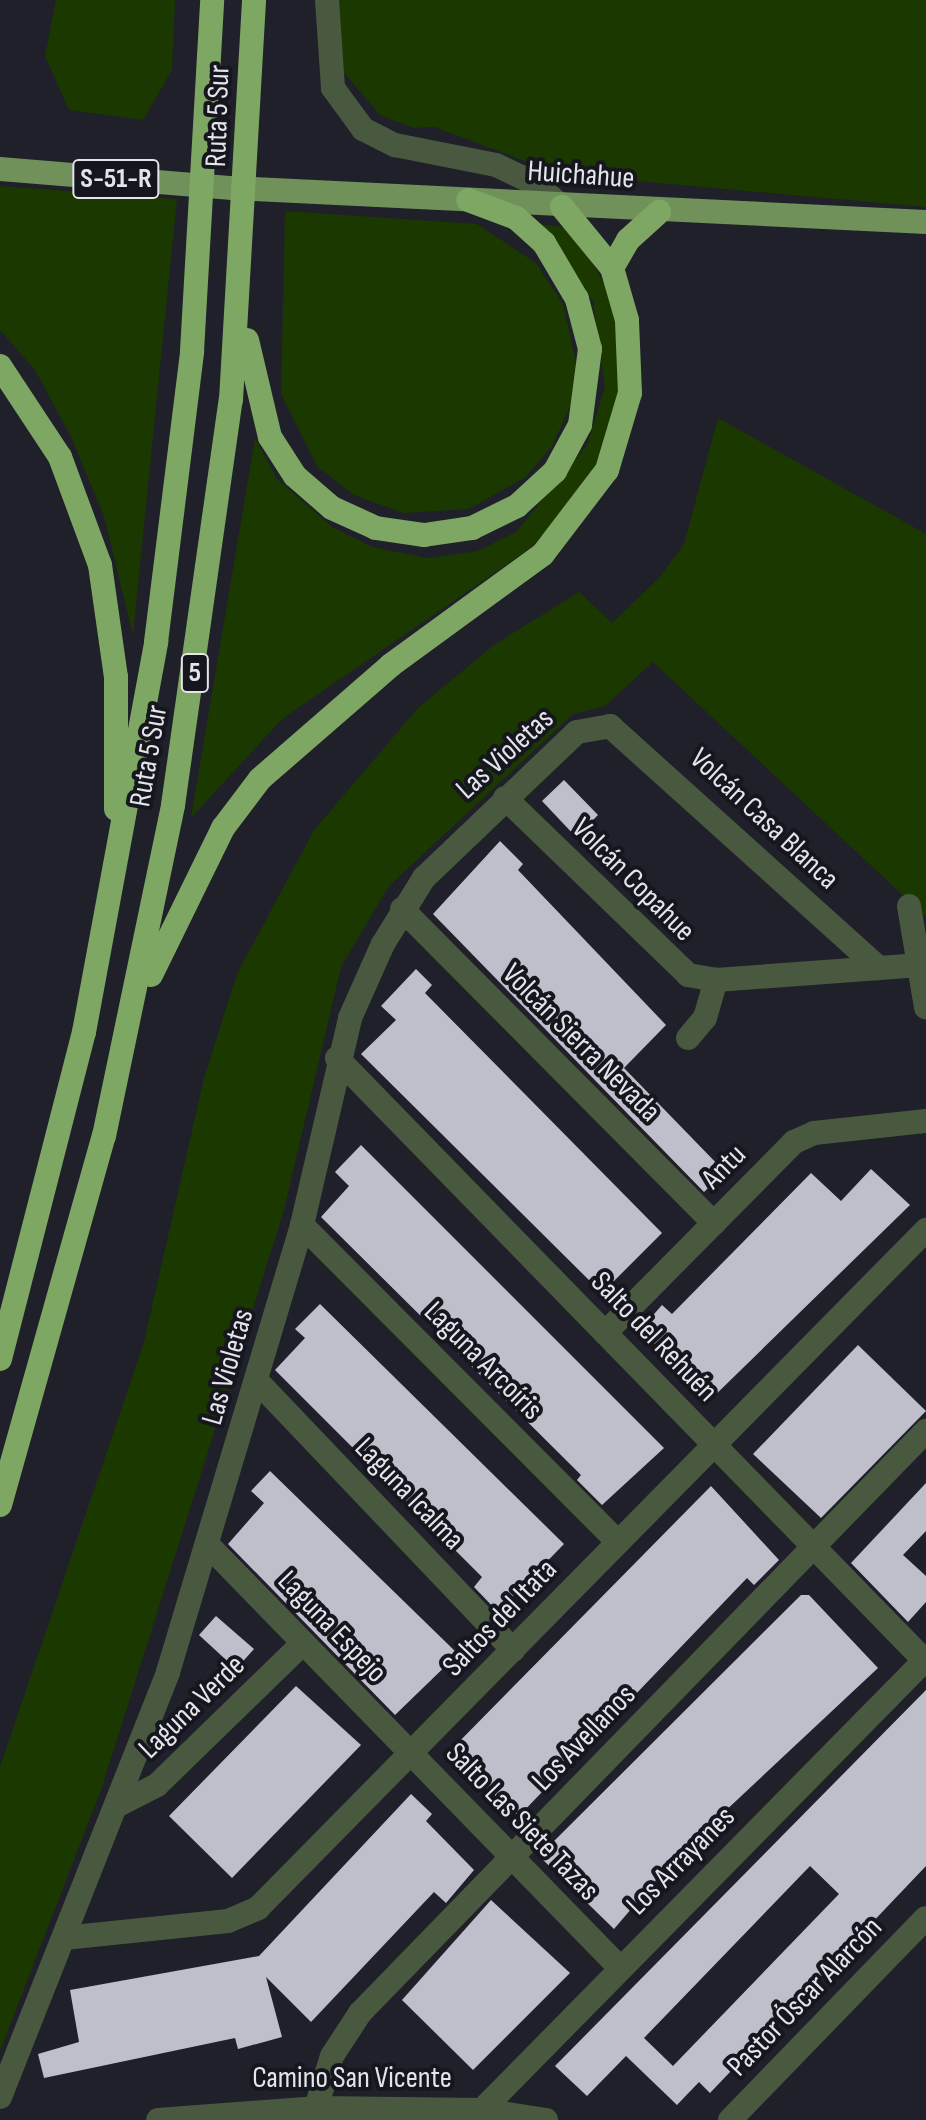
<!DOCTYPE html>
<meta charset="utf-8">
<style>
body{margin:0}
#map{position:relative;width:926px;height:2120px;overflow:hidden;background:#1f2029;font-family:"Sofia Sans Condensed",sans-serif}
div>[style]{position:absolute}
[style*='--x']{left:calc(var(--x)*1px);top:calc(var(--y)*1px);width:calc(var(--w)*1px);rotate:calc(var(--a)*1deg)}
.green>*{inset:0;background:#1b3800}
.building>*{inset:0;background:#bebfcb}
.minor>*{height:24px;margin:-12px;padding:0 12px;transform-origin:12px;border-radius:12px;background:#49593f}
.major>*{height:24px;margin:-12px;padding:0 12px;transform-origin:12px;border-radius:12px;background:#70915a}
.highway>*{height:24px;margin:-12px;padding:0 12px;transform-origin:12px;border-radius:12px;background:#7fa764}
span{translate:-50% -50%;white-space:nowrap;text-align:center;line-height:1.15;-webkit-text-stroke:8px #16161f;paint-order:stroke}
.shield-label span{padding:2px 6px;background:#16161f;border:2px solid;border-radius:6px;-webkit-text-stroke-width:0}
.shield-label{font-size:28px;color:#e4e4eb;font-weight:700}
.street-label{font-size:30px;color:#e4e4eb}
</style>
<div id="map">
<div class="green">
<div style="clip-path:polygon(56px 0,175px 0,172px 70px,143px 120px,69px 110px,45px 56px)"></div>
<div style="clip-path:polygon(327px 0,926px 0,926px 207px,559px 174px,435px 127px,413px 128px,380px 115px,329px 55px)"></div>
<div style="clip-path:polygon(0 186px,177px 199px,133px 635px,104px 516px,71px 437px,35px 370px,0 330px)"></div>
<div style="clip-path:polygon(285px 211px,477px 224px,536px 263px,563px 304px,576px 363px,571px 404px,553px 445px,526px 477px,469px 509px,404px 513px,354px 495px,317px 466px,281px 394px)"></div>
<div style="clip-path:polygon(537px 224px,573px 228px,622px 316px,624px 366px,614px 433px,579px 495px,532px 547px,282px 719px,191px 818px,255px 438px,277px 479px,332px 527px,372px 547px,428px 558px,478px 551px,516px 532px,587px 445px,605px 387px,593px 301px)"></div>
<div style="clip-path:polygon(718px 418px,926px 534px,926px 917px,653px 662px,605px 706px,573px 714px,389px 886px,341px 967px,284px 1210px,225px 1398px,101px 1790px,0 2051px,0 1767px,144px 1342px,204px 1078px,237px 974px,314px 830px,418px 708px,494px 645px,579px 592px,612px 623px,659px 578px,684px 544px)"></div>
</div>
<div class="building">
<div style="clip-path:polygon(564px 780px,598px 815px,576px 837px,542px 801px)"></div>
<div style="clip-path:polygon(500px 841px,523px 864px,518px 870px,666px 1025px,624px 1068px,725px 1172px,704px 1192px,433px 914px)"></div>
<div style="clip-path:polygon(416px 969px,432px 985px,425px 993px,662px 1233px,602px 1293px,361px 1054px,396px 1020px,381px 1006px)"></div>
<div style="clip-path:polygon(361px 1145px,664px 1448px,602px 1505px,577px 1480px,581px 1475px,321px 1217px,349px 1186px,335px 1172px)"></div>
<div style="clip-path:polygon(871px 1169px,910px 1205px,707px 1403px,641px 1329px,662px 1305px,672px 1314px,811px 1173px,841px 1201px)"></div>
<div style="clip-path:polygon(320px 1304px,564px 1544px,498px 1612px,474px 1587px,482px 1577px,275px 1370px,305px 1338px,295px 1329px)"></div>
<div style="clip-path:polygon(858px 1345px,926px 1411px,821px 1518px,753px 1454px)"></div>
<div style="clip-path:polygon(270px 1471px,458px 1654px,395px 1715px,228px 1544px,264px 1503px,251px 1491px)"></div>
<div style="clip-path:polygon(926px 1483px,926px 1531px,903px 1555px,926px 1576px,926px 1602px,908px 1622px,851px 1563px)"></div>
<div style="clip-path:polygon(711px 1486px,779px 1560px,754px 1585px,747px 1578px,519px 1816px,447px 1754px)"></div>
<div style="clip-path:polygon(801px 1595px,809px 1595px,878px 1668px,674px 1859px,614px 1929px,539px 1856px)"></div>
<div style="clip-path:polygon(216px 1616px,254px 1649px,236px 1669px,199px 1635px)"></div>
<div style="clip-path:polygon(296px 1686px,361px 1745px,232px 1878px,169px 1816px)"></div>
<div style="clip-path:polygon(evenodd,926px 1690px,926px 1866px,710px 2093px,699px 2082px,677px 2105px,626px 2056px,587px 2096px,555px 2066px,926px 1690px,810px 1866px,839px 1894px,673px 2066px,644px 2038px,810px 1866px)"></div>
<div style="clip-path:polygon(411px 1794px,432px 1814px,426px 1821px,474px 1870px,446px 1903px,434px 1892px,311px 2022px,266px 1977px,282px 2037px,238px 2049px,235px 2038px,44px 2078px,38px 2054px,79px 2042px,70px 1990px,259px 1956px)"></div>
<div style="clip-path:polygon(491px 1900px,570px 1973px,473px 2070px,402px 2000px)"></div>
</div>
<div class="minor">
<div style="--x:327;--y:0;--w:88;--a:86.1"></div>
<div style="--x:333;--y:88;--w:51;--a:53.8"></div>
<div style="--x:363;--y:129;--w:36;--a:27"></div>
<div style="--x:395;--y:145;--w:103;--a:11.2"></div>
<div style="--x:496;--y:165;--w:44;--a:25.4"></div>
<div style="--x:536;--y:184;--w:35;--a:41"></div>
<div style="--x:505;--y:798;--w:255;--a:44"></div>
<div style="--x:688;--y:975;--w:28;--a:10"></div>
<div style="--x:716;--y:980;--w:205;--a:-4.2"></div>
<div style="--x:909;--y:906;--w:103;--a:80.5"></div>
<div style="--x:402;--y:909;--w:443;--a:45.2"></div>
<div style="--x:688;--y:1038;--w:26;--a:-50"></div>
<div style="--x:705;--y:1018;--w:40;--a:-74"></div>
<div style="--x:337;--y:1058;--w:841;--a:45.72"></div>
<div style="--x:302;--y:1225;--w:448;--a:45.1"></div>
<div style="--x:605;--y:1333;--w:269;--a:-45.3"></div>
<div style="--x:794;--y:1142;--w:22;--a:-24"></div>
<div style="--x:814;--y:1133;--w:113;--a:-6.1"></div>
<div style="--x:258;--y:1382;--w:370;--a:46.4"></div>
<div style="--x:208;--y:1545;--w:590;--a:45.75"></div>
<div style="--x:118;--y:1805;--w:44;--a:-27.1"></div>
<div style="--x:157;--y:1785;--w:204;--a:-44.2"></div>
<div style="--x:64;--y:1938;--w:165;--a:-5.9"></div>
<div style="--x:228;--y:1921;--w:33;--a:-23"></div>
<div style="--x:258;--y:1908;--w:952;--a:-45.43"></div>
<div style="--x:0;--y:2097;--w:457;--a:-68.4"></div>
<div style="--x:168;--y:1672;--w:467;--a:-73.3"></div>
<div style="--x:302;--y:1225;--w:212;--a:-76.9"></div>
<div style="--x:350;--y:1018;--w:81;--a:-66"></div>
<div style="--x:383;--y:944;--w:78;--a:-58.2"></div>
<div style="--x:424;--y:878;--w:211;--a:-43.7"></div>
<div style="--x:577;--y:732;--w:34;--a:-10"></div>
<div style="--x:610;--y:726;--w:362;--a:42"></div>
<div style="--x:316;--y:2108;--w:54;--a:-72.9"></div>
<div style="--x:332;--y:2056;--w:51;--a:-56.9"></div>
<div style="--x:360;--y:2013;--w:812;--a:-45.8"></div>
<div style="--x:482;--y:2110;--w:633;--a:-45.45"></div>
<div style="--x:158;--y:2120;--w:158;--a:-4.3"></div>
<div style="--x:316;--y:2108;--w:166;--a:0.7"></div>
<div style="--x:482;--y:2110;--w:65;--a:8.9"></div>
<div style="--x:730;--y:2120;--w:281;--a:-45.9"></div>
</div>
<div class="major">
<div style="--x:0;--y:169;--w:233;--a:4.7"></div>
<div style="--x:232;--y:188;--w:695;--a:2.8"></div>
</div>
<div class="highway">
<div style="--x:612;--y:268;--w:32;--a:-60"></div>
<div style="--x:628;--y:240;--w:42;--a:-42.1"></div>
<div style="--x:247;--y:340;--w:100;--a:76.7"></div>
<div style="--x:270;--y:437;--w:46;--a:57.3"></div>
<div style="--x:295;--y:476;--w:49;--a:40.9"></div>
<div style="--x:332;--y:508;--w:48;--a:24.4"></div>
<div style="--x:376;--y:528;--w:49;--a:8.3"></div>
<div style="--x:424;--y:535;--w:49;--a:-8.3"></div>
<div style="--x:472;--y:528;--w:50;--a:-26.1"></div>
<div style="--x:517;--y:506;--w:52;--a:-42.6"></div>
<div style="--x:555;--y:471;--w:52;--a:-61.5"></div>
<div style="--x:580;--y:425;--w:77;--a:-82.5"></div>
<div style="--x:590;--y:349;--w:52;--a:-104.6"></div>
<div style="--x:577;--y:299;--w:65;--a:-120.5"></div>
<div style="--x:544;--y:243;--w:38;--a:-138"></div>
<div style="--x:516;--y:218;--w:51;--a:-159.4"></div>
<div style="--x:0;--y:366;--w:109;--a:56.6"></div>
<div style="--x:60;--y:457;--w:115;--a:69.7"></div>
<div style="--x:100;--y:565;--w:113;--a:81.9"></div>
<div style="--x:116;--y:677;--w:132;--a:90"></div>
<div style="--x:151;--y:975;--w:164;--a:-63.9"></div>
<div style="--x:223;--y:828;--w:61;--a:-52.9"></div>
<div style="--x:260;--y:779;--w:174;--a:-41"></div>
<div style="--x:391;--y:665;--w:188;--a:-36.1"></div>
<div style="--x:543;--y:554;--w:106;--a:-52.7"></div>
<div style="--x:607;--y:470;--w:80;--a:-73.4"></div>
<div style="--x:630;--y:393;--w:73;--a:-92.4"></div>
<div style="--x:627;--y:320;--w:54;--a:-106.1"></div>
<div style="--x:612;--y:268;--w:79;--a:-129.3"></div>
<div style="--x:0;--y:1359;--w:338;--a:-75.6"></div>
<div style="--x:84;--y:1032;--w:397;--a:-79.5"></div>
<div style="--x:156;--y:642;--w:293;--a:-82.9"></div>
<div style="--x:192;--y:351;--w:352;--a:-86.7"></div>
<div style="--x:0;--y:1505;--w:383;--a:-74.3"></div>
<div style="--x:104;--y:1136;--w:338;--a:-78.2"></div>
<div style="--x:173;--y:805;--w:409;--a:-81.9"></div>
<div style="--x:231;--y:400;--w:401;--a:-86.7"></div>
</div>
<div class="shield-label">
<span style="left:116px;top:179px">S-51-R</span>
<span style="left:195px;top:673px">5</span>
</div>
<div class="street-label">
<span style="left:218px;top:116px;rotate:-88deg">Ruta 5 Sur</span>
<span style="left:581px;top:175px;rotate:4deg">Huichahue</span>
<span style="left:505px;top:754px;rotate:-42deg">Las Violetas</span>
<span style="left:149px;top:756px;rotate:-80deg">Ruta 5 Sur</span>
<span style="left:764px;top:819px;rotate:43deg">Volcán Casa Blanca</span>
<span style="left:633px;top:880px;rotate:45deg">Volcán Copahue</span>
<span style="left:581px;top:1043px;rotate:45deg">Volcán Sierra Nevada</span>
<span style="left:724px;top:1167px;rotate:-45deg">Antu</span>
<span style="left:654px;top:1337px;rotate:46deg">Salto del Rehuén</span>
<span style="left:483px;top:1361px;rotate:45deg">Laguna Arcoíris</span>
<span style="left:228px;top:1367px;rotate:-74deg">Las Violetas</span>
<span style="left:409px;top:1494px;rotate:46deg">Laguna Icalma</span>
<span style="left:500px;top:1618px;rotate:-46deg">Saltos del Itata</span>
<span style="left:332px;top:1627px;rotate:46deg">Laguna Espejo</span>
<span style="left:192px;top:1707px;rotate:-44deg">Laguna Verde</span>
<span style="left:584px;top:1738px;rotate:-46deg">Los Avellanos</span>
<span style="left:522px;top:1822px;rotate:46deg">Salto Las Siete Tazas</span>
<span style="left:681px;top:1861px;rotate:-45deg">Los Arrayanes</span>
<span style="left:805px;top:1997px;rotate:-46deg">Pastor Óscar Alarcón</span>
<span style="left:352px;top:2078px">Camino San Vicente</span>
</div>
</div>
